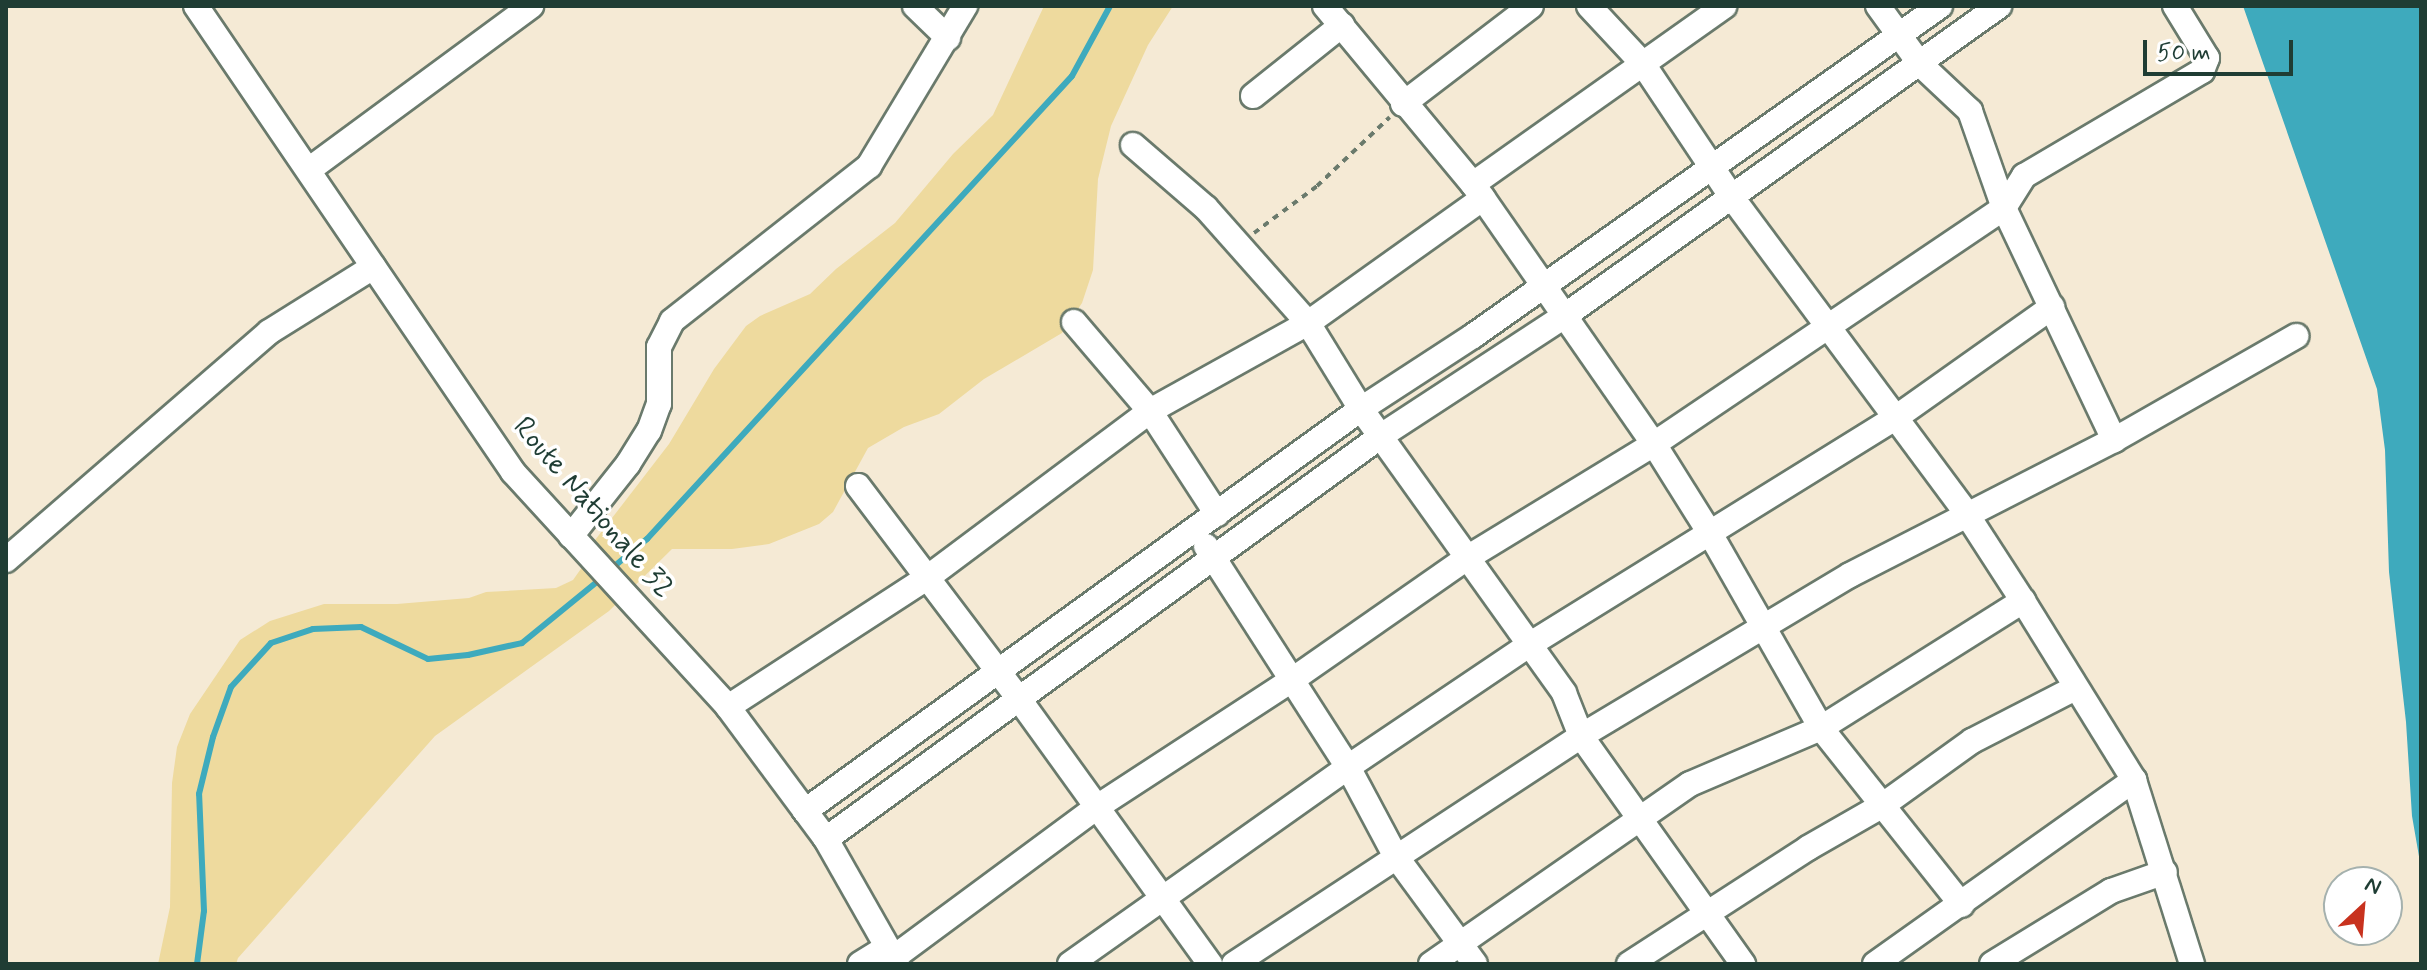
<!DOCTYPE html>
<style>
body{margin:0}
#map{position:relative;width:2427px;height:970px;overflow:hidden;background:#f5ead5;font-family:Mynerve,sans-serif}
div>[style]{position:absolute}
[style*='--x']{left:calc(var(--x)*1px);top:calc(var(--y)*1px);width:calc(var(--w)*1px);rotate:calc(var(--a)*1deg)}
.sand>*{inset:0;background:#eeda9e}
.water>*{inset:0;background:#3eaabd}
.stream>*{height:6px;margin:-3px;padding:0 3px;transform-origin:3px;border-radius:3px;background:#3eaabd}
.path>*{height:4px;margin-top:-2px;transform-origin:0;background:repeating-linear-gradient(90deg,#6a7a6c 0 6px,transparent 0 12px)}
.roads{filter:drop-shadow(2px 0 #6a7a6c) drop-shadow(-2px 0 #6a7a6c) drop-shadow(0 2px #6a7a6c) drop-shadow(0 -2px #6a7a6c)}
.minor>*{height:24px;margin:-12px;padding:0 12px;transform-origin:12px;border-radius:12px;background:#fff}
span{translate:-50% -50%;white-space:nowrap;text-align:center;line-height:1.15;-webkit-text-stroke:7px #fff;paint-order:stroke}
.street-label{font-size:30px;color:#1f3d34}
.frame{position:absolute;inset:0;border:8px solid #1f3d34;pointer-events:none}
.north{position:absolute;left:2323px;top:866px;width:80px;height:80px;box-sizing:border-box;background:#fff;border:2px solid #a5b1ae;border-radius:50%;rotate:26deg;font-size:22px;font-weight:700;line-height:32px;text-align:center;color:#1f3d34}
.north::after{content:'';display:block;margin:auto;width:28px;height:36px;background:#c8321e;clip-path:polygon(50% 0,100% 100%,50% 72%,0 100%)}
.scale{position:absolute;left:2143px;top:40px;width:150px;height:36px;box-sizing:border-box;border:4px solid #1f3d34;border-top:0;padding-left:10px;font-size:24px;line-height:28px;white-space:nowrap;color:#1f3d34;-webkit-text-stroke:6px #fff;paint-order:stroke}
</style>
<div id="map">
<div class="sand">
<div style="clip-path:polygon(1044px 6px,1173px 6px,1148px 45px,1111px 126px,1098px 179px,1093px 270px,1082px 303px,1062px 333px,984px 379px,939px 414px,904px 427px,868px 448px,833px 512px,819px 524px,769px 544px,732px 549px,672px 549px,609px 611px,435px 736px,238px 958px,236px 964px,158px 964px,170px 907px,172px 783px,177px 747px,190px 714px,240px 640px,270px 621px,324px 604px,397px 604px,469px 598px,486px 592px,556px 588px,573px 580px,590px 556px,592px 544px,669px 444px,714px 369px,746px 326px,760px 316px,810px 294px,836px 269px,895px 223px,953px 154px,993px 115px)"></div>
</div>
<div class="water">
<div style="clip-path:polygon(2243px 6px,2421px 6px,2421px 868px,2412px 816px,2406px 722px,2389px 572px,2385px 450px,2377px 389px)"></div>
</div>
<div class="stream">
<div style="--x:611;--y:569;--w:47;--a:-39.8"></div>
<div style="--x:647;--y:539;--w:628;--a:-47.45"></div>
<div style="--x:1072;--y:76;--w:80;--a:-61.5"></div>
<div style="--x:197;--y:964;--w:53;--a:-82.5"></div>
<div style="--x:204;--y:911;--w:117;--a:-92.4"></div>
<div style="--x:199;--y:794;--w:59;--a:-76.2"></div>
<div style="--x:213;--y:737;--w:53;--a:-70.2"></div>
<div style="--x:231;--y:687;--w:59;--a:-47.7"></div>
<div style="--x:271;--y:643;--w:44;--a:-18.4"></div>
<div style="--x:313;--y:629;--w:48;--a:-2.4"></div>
<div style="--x:361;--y:627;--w:74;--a:25.5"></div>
<div style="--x:428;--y:659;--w:40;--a:-5.7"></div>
<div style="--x:468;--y:655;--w:55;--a:-12.5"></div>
<div style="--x:522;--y:643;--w:104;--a:-39.2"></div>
</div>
<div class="path">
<div style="--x:1254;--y:233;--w:79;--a:-36.7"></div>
<div style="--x:1317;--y:186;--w:100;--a:-43.4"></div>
</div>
<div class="roads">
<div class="minor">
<div style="--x:196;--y:6;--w:564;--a:55.77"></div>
<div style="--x:513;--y:472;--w:319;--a:47.5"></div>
<div style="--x:728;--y:707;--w:164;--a:53.4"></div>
<div style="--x:826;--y:839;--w:144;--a:60.4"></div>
<div style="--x:915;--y:6;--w:46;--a:44.1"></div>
<div style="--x:1325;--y:6;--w:231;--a:50.3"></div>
<div style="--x:1473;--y:184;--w:317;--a:55.2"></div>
<div style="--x:1654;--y:444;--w:107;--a:57.9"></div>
<div style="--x:1711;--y:535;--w:222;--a:60.3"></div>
<div style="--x:1821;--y:728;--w:226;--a:51.5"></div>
<div style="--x:1589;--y:6;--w:79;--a:47"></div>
<div style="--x:1643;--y:64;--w:159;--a:56.3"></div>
<div style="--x:1731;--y:196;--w:395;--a:53.4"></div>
<div style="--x:1966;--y:513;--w:105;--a:57.1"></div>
<div style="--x:2023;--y:601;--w:211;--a:58.2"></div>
<div style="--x:2134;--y:780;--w:193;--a:72.5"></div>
<div style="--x:1878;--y:6;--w:72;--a:54.1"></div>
<div style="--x:1920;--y:64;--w:69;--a:43.2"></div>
<div style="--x:1970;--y:111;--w:103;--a:70.7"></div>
<div style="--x:2004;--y:208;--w:257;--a:64.6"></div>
<div style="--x:1253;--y:96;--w:114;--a:-38.6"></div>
<div style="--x:1403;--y:104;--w:161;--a:-37.4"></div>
<div style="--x:1133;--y:145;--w:96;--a:40.8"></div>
<div style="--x:1206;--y:208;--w:154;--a:48.4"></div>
<div style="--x:1308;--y:323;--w:101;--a:58.4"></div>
<div style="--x:1361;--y:409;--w:349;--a:54.4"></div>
<div style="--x:1564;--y:693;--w:46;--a:68.4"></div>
<div style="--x:1581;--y:736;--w:280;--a:54.6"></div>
<div style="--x:310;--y:169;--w:275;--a:-36.4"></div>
<div style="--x:1473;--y:184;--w:308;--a:-35.3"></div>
<div style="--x:1074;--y:322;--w:117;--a:49.5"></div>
<div style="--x:1150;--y:411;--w:123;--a:57"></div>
<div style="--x:858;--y:486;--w:267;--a:52.9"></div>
<div style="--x:1019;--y:699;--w:327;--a:54.2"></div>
<div style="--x:571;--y:536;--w:92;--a:-51.6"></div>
<div style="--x:628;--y:464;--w:39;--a:-58"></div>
<div style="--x:649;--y:431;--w:29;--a:-70"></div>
<div style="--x:659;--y:404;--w:57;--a:-90"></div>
<div style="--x:659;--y:347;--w:29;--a:-63"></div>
<div style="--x:672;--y:321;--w:251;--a:-38.2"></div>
<div style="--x:869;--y:166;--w:187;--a:-59"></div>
<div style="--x:1206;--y:546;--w:263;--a:57.3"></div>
<div style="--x:1348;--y:767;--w:100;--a:61.9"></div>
<div style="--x:1395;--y:855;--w:135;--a:53.7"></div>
<div style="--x:6;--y:560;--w:348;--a:-40.9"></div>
<div style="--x:269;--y:332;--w:123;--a:-32"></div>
<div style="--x:728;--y:707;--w:237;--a:-33"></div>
<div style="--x:927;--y:578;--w:279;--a:-36.8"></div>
<div style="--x:1150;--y:411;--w:181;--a:-29.1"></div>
<div style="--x:1308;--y:323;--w:215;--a:-35.5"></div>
<div style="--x:805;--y:811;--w:686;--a:-35.87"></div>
<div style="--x:1361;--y:409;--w:134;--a:-33.1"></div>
<div style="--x:1473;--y:336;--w:572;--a:-35.25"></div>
<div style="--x:826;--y:839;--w:686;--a:-35.98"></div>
<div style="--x:1381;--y:436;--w:217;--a:-33.2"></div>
<div style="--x:1563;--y:317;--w:536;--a:-35.5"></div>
<div style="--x:893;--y:958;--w:254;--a:-36.5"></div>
<div style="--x:1097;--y:807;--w:233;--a:-33.1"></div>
<div style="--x:1292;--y:680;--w:213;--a:-34.9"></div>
<div style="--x:1467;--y:558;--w:219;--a:-31.4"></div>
<div style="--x:1654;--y:444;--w:422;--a:-34"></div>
<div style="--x:2004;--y:208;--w:38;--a:-58"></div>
<div style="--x:2024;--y:176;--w:207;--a:-30.5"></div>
<div style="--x:2202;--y:71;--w:14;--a:-69"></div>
<div style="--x:2207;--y:58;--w:61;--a:-121.6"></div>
<div style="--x:860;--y:964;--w:31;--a:-32"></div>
<div style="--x:1070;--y:964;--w:341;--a:-35.3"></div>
<div style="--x:1348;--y:767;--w:218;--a:-34"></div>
<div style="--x:1529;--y:645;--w:434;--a:-31.8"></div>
<div style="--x:1898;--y:416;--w:189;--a:-35.3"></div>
<div style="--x:1234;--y:964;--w:415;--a:-33.3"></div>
<div style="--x:1581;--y:736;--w:313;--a:-30.9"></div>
<div style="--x:1850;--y:575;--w:297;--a:-27.1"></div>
<div style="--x:2114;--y:440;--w:210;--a:-29.7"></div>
<div style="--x:1431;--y:964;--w:315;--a:-34.8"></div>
<div style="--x:1690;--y:784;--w:142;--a:-23.1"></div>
<div style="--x:1821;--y:728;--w:239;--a:-32.2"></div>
<div style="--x:1629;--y:964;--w:213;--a:-32.9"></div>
<div style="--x:1808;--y:848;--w:86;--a:-29.8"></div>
<div style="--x:1883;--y:805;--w:110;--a:-35.7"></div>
<div style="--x:1972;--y:741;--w:116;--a:-27.2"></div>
<div style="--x:1875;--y:964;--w:318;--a:-35.4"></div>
<div style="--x:1992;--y:964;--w:140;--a:-31.5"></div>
<div style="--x:2111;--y:891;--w:57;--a:-19.4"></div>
</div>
</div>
<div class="street-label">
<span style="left:593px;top:508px;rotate:49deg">Route Nationale 32</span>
</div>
<div class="frame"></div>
<div class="north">N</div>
<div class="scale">50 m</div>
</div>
